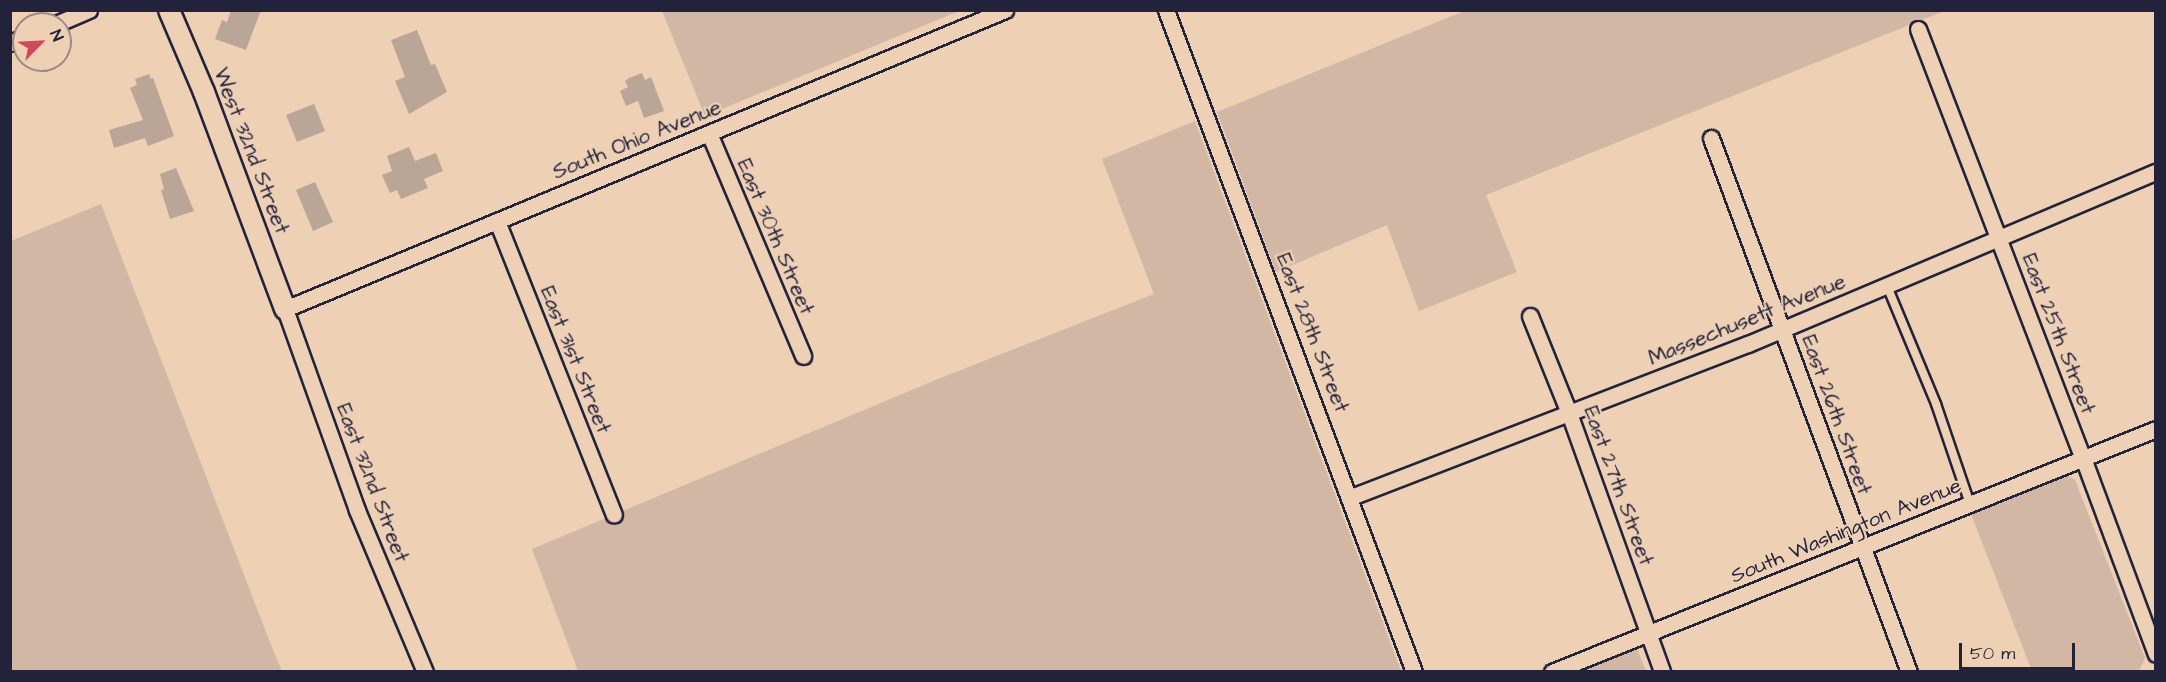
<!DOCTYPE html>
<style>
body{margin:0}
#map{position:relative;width:2166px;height:682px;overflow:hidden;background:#eed0b5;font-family:"Architects Daughter",sans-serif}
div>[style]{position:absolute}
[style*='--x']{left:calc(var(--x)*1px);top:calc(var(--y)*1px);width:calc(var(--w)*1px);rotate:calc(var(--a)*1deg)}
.green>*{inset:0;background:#d1b7a4}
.building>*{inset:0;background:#bba597}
.roads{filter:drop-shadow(2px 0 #22223b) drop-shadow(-2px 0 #22223b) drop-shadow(0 2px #22223b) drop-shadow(0 -2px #22223b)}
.service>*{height:8px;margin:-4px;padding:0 4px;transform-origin:4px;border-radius:4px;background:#eed0b5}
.minor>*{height:15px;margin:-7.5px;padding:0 7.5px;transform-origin:7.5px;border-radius:7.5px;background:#eed0b5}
.tertiary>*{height:20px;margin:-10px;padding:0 10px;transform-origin:10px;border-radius:10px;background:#eed0b5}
span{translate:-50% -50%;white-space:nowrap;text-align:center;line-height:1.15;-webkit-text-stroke:4.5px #eed0b5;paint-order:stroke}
.street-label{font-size:21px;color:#22223b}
.frame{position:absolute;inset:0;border:12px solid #22223b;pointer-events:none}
.north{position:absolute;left:12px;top:12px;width:60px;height:60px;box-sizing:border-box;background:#eed0b5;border:2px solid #9c8a84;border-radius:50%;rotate:66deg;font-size:16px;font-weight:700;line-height:24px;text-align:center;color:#22223b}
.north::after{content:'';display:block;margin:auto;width:21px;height:27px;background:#d1495b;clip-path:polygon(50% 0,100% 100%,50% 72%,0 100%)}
.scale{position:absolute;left:1959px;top:643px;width:116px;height:27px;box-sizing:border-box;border:3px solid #22223b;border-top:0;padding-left:8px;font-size:18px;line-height:21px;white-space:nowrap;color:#22223b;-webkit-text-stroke:4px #eed0b5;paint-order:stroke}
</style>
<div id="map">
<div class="green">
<div style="clip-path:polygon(662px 11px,959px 11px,705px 116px)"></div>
<div style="clip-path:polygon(1464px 11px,1944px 11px,1486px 195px,1517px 272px,1419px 311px,1387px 225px,1276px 272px,1217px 112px)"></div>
<div style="clip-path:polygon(1195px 121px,1401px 671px,578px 671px,532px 549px,938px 379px,1154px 294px,1102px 159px)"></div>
<div style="clip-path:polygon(101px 204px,273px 650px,282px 671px,11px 671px,11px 241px)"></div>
<div style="clip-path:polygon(2064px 473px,2075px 480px,2145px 658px,2140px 669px,2134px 672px,2032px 671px,1969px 509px)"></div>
<div style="clip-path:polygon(1629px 645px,1638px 651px,1646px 671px,1564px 672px)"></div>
</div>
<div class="building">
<div style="clip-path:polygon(231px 10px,261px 10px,246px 50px,215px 39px,222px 20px,227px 22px)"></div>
<div style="clip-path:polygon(417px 30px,431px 65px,435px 64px,447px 92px,409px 114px,395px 81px,405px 77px,391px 40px)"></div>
<div style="clip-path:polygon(642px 73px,645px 80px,651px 77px,664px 111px,644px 118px,638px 101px,626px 106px,620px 91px,628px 87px,625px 81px,629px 78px)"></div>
<div style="clip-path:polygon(149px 74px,151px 79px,153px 78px,174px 136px,148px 146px,145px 138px,114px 148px,109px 130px,143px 120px,130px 88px,137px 85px,135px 79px)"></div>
<div style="clip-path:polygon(314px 104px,325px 131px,297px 142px,286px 115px)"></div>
<div style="clip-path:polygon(409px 147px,415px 161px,436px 153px,443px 171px,424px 179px,428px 188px,401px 199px,397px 190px,390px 193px,382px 175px,392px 171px,387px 156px)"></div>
<div style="clip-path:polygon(176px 168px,194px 211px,170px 219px,161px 190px,164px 189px,160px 174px)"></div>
<div style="clip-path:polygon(315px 182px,333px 222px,313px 231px,296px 190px)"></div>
</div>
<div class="roads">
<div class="service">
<div style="--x:1887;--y:286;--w:128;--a:67.4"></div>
<div style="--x:1936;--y:404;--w:106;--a:71.2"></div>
</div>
<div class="minor">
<div style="--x:1166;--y:10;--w:707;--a:69.46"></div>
<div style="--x:56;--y:24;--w:36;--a:-23"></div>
<div style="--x:1918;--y:29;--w:460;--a:69"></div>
<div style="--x:2083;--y:458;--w:209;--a:69.6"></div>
<div style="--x:10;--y:43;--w:15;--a:-23"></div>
<div style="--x:709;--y:133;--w:242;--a:67.1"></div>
<div style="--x:1711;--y:138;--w:570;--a:69.66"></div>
<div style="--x:497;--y:221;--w:316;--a:68.3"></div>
<div style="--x:1530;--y:316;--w:105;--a:68.1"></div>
<div style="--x:1569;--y:413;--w:275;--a:70.2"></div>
<div style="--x:1351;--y:497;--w:425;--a:-21.1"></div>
<div style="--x:1748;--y:344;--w:443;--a:-22.9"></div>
<div style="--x:425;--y:672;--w:176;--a:-112.8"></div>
<div style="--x:357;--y:510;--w:214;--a:-109.7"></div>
<div style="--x:285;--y:309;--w:780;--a:-22.55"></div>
<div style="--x:1552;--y:672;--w:651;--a:-21.92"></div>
</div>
<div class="tertiary">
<div style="--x:169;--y:10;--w:89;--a:66.9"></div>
<div style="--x:204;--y:92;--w:232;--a:69.5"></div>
</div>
</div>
<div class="street-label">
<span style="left:637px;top:140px;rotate:-22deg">South Ohio Avenue</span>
<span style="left:251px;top:151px;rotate:69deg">West 32nd Street</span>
<span style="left:775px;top:237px;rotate:67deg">East 30th Street</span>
<span style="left:1747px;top:320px;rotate:-22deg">Massechusett Avenue</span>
<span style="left:1312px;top:333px;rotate:69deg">East 28th Street</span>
<span style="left:2058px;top:334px;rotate:69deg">East 25th Street</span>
<span style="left:575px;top:360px;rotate:68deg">East 31st Street</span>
<span style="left:1836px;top:415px;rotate:70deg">East 26th Street</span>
<span style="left:372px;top:483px;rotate:69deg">East 32nd Street</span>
<span style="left:1618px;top:486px;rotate:70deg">East 27th Street</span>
<span style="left:1846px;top:531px;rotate:-22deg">South Washington Avenue</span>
</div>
<div class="frame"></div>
<div class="north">N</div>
<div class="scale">50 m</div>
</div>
